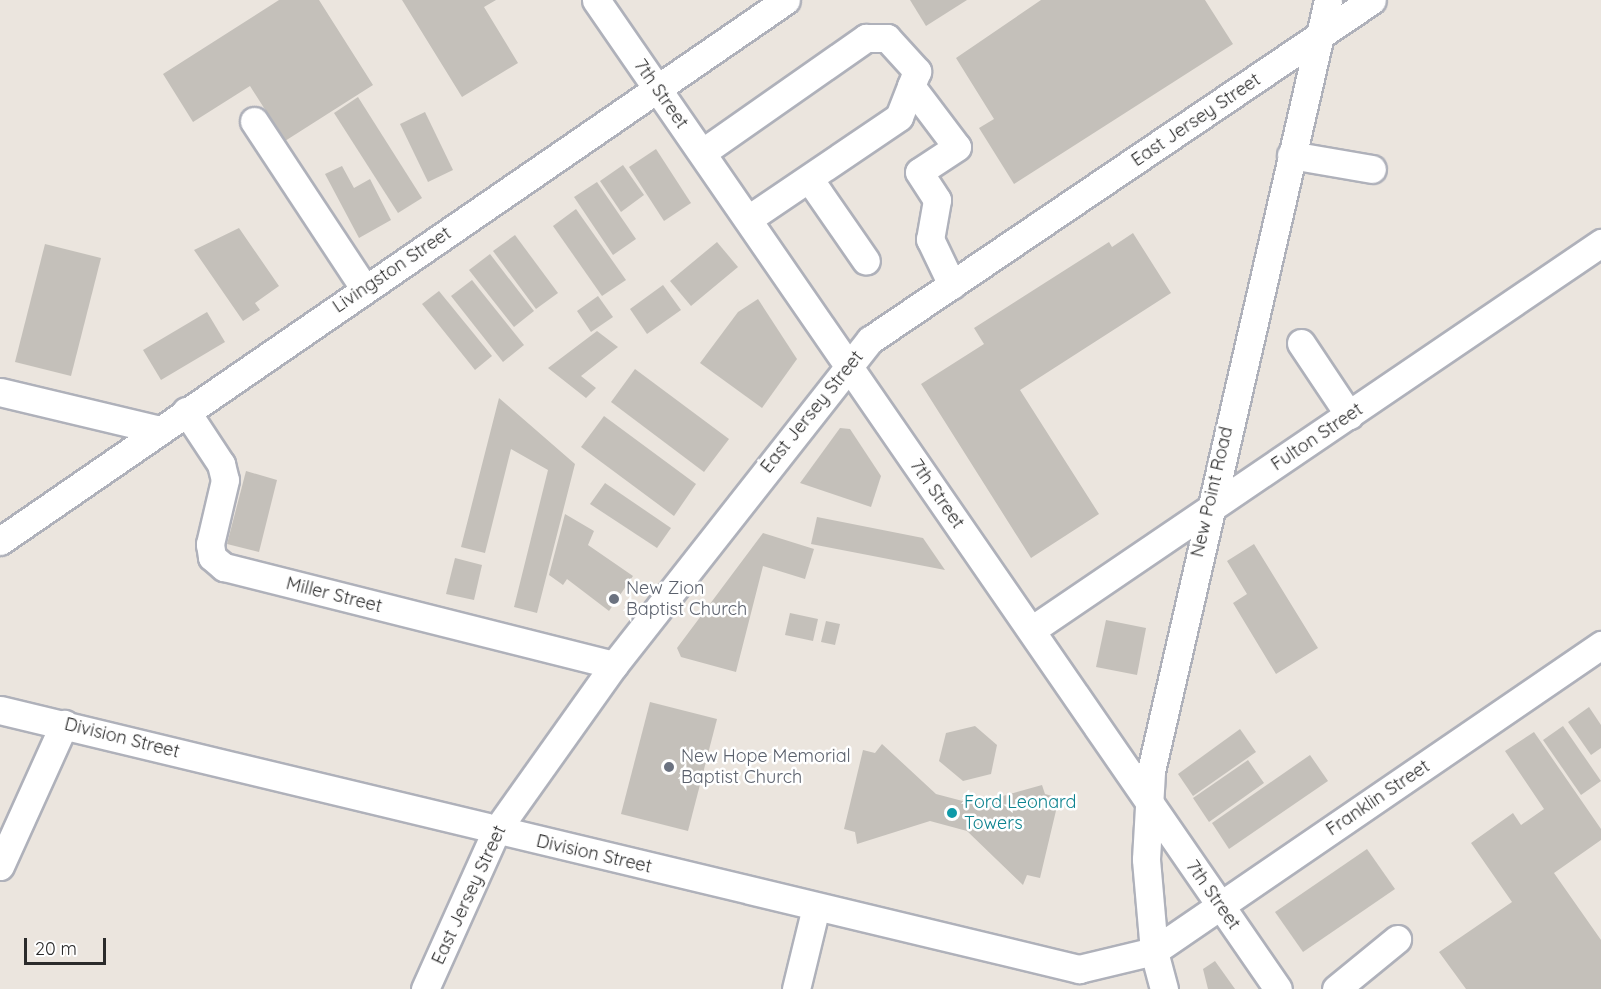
<!DOCTYPE html>
<style>
body{margin:0}
#map{position:relative;width:1601px;height:989px;overflow:hidden;background:#ebe5de;font-family:Quicksand,sans-serif}
div>[style]{position:absolute}
[style*='--x']{left:calc(var(--x)*1px);top:calc(var(--y)*1px);width:calc(var(--w)*1px);rotate:calc(var(--a)*1deg)}
.building>*{inset:0;background:#c4c0ba}
.roads{filter:drop-shadow(2px 0 #afb1ba) drop-shadow(-2px 0 #afb1ba) drop-shadow(0 2px #afb1ba) drop-shadow(0 -2px #afb1ba)}
.minor>*{height:27px;margin:-13.5px;padding:0 13.5px;transform-origin:13.5px;border-radius:13.5px;background:#fff}
.dots>*{width:16px;height:16px;translate:-50% -50%;box-sizing:border-box;border:3px solid #fff;border-radius:50%}
span{translate:-50% -50%;white-space:nowrap;text-align:center;line-height:1.15;-webkit-text-stroke:5px #fff;paint-order:stroke}
.street-label{font-size:18px;color:#2b2b2b}
.worship-label{font-size:18px;color:#5b616d}
.left{translate:0 -50%;text-align:left}
.culture-label{font-size:18px;color:#0d838f}
.scale{position:absolute;left:24px;top:938px;width:82px;height:27px;box-sizing:border-box;border:3px solid #2b2b2b;border-top:0;padding-left:8px;font-size:18px;line-height:21px;white-space:nowrap;color:#2b2b2b;-webkit-text-stroke:4px #fff;paint-order:stroke}
</style>
<div id="map">
<div class="building">
<div style="clip-path:polygon(279px 0,319px 0,373px 85px,285px 141px,250px 86px,193px 122px,163px 74px)"></div>
<div style="clip-path:polygon(402px 0,496px 0,484px 7px,518px 63px,462px 97px)"></div>
<div style="clip-path:polygon(910px 0,967px 0,926px 26px)"></div>
<div style="clip-path:polygon(1041px 0,1205px 0,1233px 44px,1014px 184px,979px 128px,994px 119px,956px 58px)"></div>
<div style="clip-path:polygon(358px 97px,422px 198px,398px 213px,334px 113px)"></div>
<div style="clip-path:polygon(425px 112px,453px 170px,428px 182px,400px 124px)"></div>
<div style="clip-path:polygon(656px 149px,691px 203px,664px 221px,629px 167px)"></div>
<div style="clip-path:polygon(623px 165px,644px 195px,621px 212px,600px 181px)"></div>
<div style="clip-path:polygon(342px 166px,354px 188px,370px 179px,391px 220px,359px 238px,325px 174px)"></div>
<div style="clip-path:polygon(597px 182px,636px 239px,613px 255px,574px 197px)"></div>
<div style="clip-path:polygon(576px 209px,626px 280px,602px 296px,553px 226px)"></div>
<div style="clip-path:polygon(239px 228px,279px 286px,255px 303px,260px 310px,243px 321px,194px 250px)"></div>
<div style="clip-path:polygon(1133px 233px,1171px 293px,1020px 390px,1099px 514px,1031px 558px,921px 384px,984px 344px,974px 328px,1109px 242px,1112px 247px)"></div>
<div style="clip-path:polygon(515px 235px,558px 293px,536px 309px,493px 251px)"></div>
<div style="clip-path:polygon(717px 242px,738px 267px,691px 306px,670px 281px)"></div>
<div style="clip-path:polygon(45px 244px,101px 258px,71px 376px,15px 362px)"></div>
<div style="clip-path:polygon(490px 254px,534px 311px,514px 327px,469px 270px)"></div>
<div style="clip-path:polygon(472px 280px,524px 345px,503px 362px,451px 296px)"></div>
<div style="clip-path:polygon(663px 285px,681px 310px,647px 334px,630px 309px)"></div>
<div style="clip-path:polygon(439px 291px,492px 356px,475px 370px,422px 304px)"></div>
<div style="clip-path:polygon(598px 296px,613px 317px,591px 332px,577px 311px)"></div>
<div style="clip-path:polygon(758px 299px,797px 359px,762px 408px,700px 363px,738px 312px)"></div>
<div style="clip-path:polygon(207px 312px,225px 342px,161px 380px,143px 350px)"></div>
<div style="clip-path:polygon(597px 331px,618px 347px,581px 376px,596px 388px,586px 398px,548px 368px)"></div>
<div style="clip-path:polygon(635px 369px,729px 439px,704px 472px,611px 402px)"></div>
<div style="clip-path:polygon(499px 398px,575px 464px,537px 613px,514px 607px,548px 470px,511px 449px,485px 553px,461px 547px)"></div>
<div style="clip-path:polygon(604px 416px,696px 484px,674px 516px,581px 447px)"></div>
<div style="clip-path:polygon(840px 428px,850px 429px,881px 476px,871px 507px,800px 483px)"></div>
<div style="clip-path:polygon(246px 471px,277px 480px,259px 552px,227px 544px)"></div>
<div style="clip-path:polygon(605px 483px,671px 528px,657px 548px,590px 504px)"></div>
<div style="clip-path:polygon(565px 514px,594px 531px,588px 545px,633px 576px,609px 611px,567px 579px,563px 585px,549px 575px)"></div>
<div style="clip-path:polygon(817px 517px,923px 538px,945px 570px,811px 544px)"></div>
<div style="clip-path:polygon(763px 533px,814px 549px,805px 579px,763px 566px,736px 672px,681px 657px,677px 648px)"></div>
<div style="clip-path:polygon(1254px 544px,1318px 648px,1276px 674px,1233px 603px,1247px 594px,1227px 561px)"></div>
<div style="clip-path:polygon(455px 558px,482px 565px,474px 600px,446px 594px)"></div>
<div style="clip-path:polygon(790px 613px,818px 619px,813px 641px,785px 635px)"></div>
<div style="clip-path:polygon(1106px 620px,1146px 628px,1137px 675px,1096px 667px)"></div>
<div style="clip-path:polygon(826px 621px,840px 624px,835px 645px,821px 642px)"></div>
<div style="clip-path:polygon(650px 702px,717px 719px,688px 831px,621px 814px)"></div>
<div style="clip-path:polygon(1589px 707px,1601px 725px,1601px 748px,1591px 755px,1568px 722px)"></div>
<div style="clip-path:polygon(975px 726px,997px 745px,991px 774px,963px 781px,939px 761px,946px 733px)"></div>
<div style="clip-path:polygon(1563px 726px,1601px 781px,1581px 795px,1543px 740px)"></div>
<div style="clip-path:polygon(1240px 729px,1256px 752px,1193px 796px,1178px 774px)"></div>
<div style="clip-path:polygon(1534px 732px,1601px 829px,1601px 840px,1554px 873px,1601px 940px,1601px 989px,1466px 989px,1439px 952px,1512px 902px,1471px 843px,1513px 813px,1521px 825px,1544px 809px,1505px 751px)"></div>
<div style="clip-path:polygon(882px 744px,936px 794px,974px 804px,1042px 785px,1045px 794px,1059px 798px,1040px 878px,1027px 875px,1023px 885px,967px 831px,930px 821px,857px 844px,855px 832px,844px 829px,863px 750px,875px 753px)"></div>
<div style="clip-path:polygon(1310px 755px,1328px 781px,1229px 849px,1212px 823px)"></div>
<div style="clip-path:polygon(1248px 760px,1264px 783px,1209px 822px,1193px 798px)"></div>
<div style="clip-path:polygon(1367px 849px,1395px 889px,1303px 952px,1275px 912px)"></div>
<div style="clip-path:polygon(1215px 961px,1235px 989px,1208px 989px,1203px 969px)"></div>
</div>
<div class="roads">
<div class="minor">
<div style="--x:596;--y:0;--w:1201;--a:55.41"></div>
<div style="--x:911;--y:86;--w:76;--a:53"></div>
<div style="--x:957;--y:147;--w:45;--a:146.7"></div>
<div style="--x:919;--y:172;--w:33;--a:57"></div>
<div style="--x:937;--y:200;--w:40;--a:100"></div>
<div style="--x:930;--y:239;--w:51;--a:64.4"></div>
<div style="--x:254;--y:121;--w:200;--a:56.6"></div>
<div style="--x:703;--y:152;--w:199;--a:-35"></div>
<div style="--x:866;--y:38;--w:21;--a:0"></div>
<div style="--x:887;--y:38;--w:45;--a:47.7"></div>
<div style="--x:917;--y:71;--w:49;--a:111.4"></div>
<div style="--x:899;--y:117;--w:180;--a:145.9"></div>
<div style="--x:1291;--y:155;--w:82;--a:9.8"></div>
<div style="--x:810;--y:180;--w:98;--a:55.3"></div>
<div style="--x:1301;--y:343;--w:87;--a:56.3"></div>
<div style="--x:0;--y:392;--w:164;--a:13.4"></div>
<div style="--x:186;--y:411;--w:64;--a:56.6"></div>
<div style="--x:221;--y:464;--w:16;--a:76"></div>
<div style="--x:225;--y:480;--w:66;--a:103.2"></div>
<div style="--x:210;--y:544;--w:13;--a:81"></div>
<div style="--x:212;--y:557;--w:16;--a:40"></div>
<div style="--x:224;--y:567;--w:402;--a:14.1"></div>
<div style="--x:0;--y:541;--w:954;--a:-34.54"></div>
<div style="--x:1033;--y:629;--w:687;--a:-34.2"></div>
<div style="--x:0;--y:710;--w:1110;--a:13.5"></div>
<div style="--x:1079;--y:969;--w:77;--a:-13.5"></div>
<div style="--x:1154;--y:951;--w:542;--a:-34.39"></div>
<div style="--x:0;--y:866;--w:156;--a:-65.7"></div>
<div style="--x:425;--y:989;--w:173;--a:-65.8"></div>
<div style="--x:496;--y:831;--w:204;--a:-54.6"></div>
<div style="--x:614;--y:665;--w:414;--a:-51.8"></div>
<div style="--x:870;--y:340;--w:606;--a:-34.11"></div>
<div style="--x:796;--y:989;--w:84;--a:-76.3"></div>
<div style="--x:1164;--y:989;--w:39;--a:-105"></div>
<div style="--x:1154;--y:951;--w:92;--a:-95"></div>
<div style="--x:1146;--y:859;--w:88;--a:-86.7"></div>
<div style="--x:1151;--y:771;--w:791;--a:-77.07"></div>
<div style="--x:1336;--y:989;--w:79;--a:-39.3"></div>
</div>
</div>
<div class="dots">
<div style="left:614px;top:599px;background:#6b7280"></div>
<div style="left:669px;top:767px;background:#6b7280"></div>
<div style="left:952px;top:813px;background:#0f9aa8"></div>
</div>
<div class="street-label">
<span style="left:661px;top:94px;rotate:55deg">7th Street</span>
<span style="left:1196px;top:120px;rotate:-34deg">East Jersey Street</span>
<span style="left:392px;top:270px;rotate:-34deg">Livingston Street</span>
<span style="left:812px;top:412px;rotate:-51deg">East Jersey Street</span>
<span style="left:1317px;top:437px;rotate:-34deg">Fulton Street</span>
<span style="left:1212px;top:492px;rotate:-77deg">New Point Road</span>
<span style="left:937px;top:494px;rotate:55deg">7th Street</span>
<span style="left:334px;top:595px;rotate:14deg">Miller Street</span>
<span style="left:122px;top:738px;rotate:14deg">Division Street</span>
<span style="left:1378px;top:798px;rotate:-34deg">Franklin Street</span>
<span style="left:594px;top:854px;rotate:13deg">Division Street</span>
<span style="left:469px;top:895px;rotate:-65deg">East Jersey Street</span>
<span style="left:1213px;top:895px;rotate:55deg">7th Street</span>
</div>
<div class="worship-label">
<span class="left" style="left:626px;top:599px">New Zion<br>Baptist Church</span>
<span class="left" style="left:681px;top:767px">New Hope Memorial<br>Baptist Church</span>
</div>
<div class="culture-label">
<span class="left" style="left:964px;top:813px">Ford Leonard<br>Towers</span>
</div>
<div class="scale">20 m</div>
</div>
